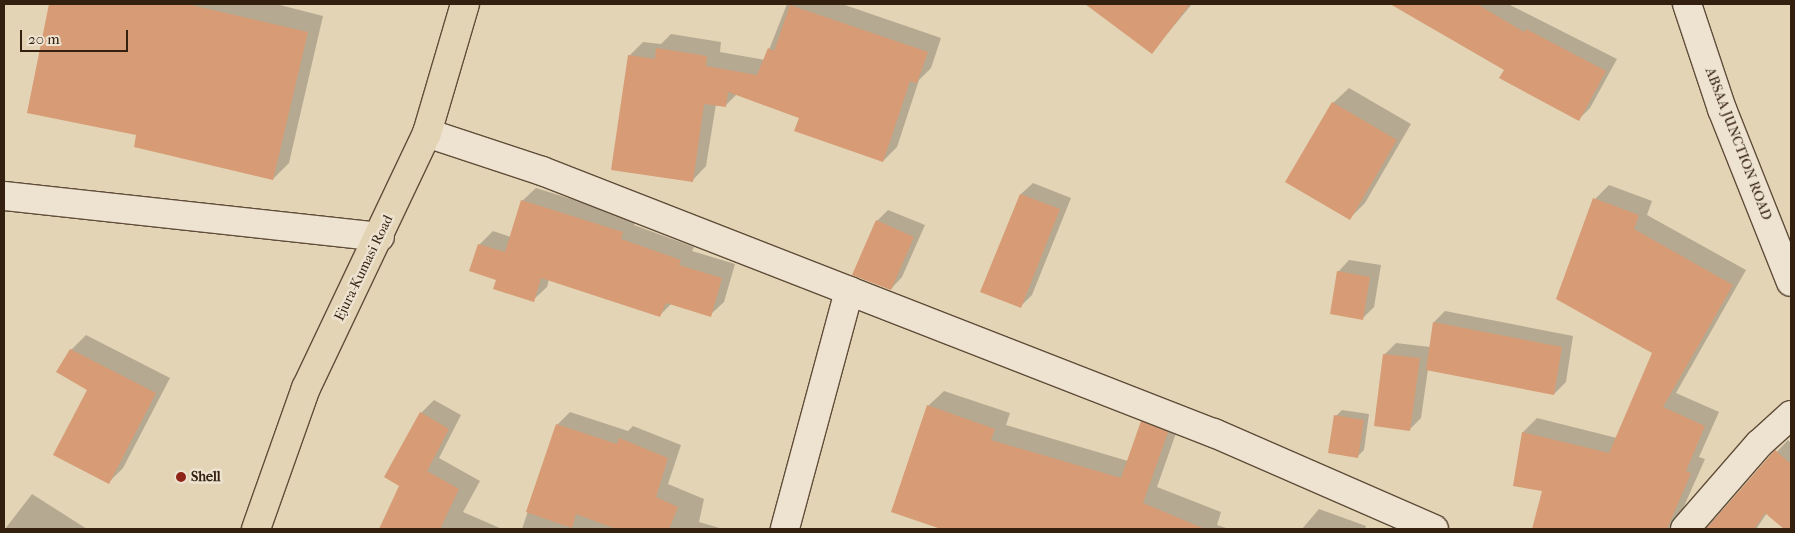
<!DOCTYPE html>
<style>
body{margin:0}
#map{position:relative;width:1795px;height:533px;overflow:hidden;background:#e3d4b6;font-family:"IM FELL French Canon",serif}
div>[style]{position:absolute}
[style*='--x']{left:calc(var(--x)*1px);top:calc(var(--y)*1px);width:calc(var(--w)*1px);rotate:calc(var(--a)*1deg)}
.shadow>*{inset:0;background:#0003}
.building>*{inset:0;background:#d79b75}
.roads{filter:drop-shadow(1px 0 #604d39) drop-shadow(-1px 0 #604d39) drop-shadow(0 1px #604d39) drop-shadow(0 -1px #604d39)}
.minor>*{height:28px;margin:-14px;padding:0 14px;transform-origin:14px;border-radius:14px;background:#ede3d0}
.tertiary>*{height:28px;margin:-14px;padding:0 14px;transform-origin:14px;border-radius:14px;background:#ede3d0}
.primary>*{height:28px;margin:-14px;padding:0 14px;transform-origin:14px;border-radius:14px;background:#e3d4b6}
.dots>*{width:14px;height:14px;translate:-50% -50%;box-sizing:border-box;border:2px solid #ede3d0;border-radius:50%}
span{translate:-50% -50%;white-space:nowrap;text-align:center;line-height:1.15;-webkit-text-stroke:5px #ede3d0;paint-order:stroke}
.street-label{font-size:14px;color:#34200f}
.poi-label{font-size:14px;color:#34200f;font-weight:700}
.left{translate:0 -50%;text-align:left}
.frame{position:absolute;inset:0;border:5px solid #34200f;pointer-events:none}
.scale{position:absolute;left:20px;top:30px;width:108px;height:22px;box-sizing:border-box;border:2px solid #34200f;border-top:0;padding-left:6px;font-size:15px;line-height:18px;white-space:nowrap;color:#34200f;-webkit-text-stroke:4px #ede3d0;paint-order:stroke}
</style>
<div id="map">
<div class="shadow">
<div style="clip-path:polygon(51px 4px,276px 4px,323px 16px,289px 163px,273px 179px,138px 134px,28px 112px)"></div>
<div style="clip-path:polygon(787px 4px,842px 4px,941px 38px,931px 68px,919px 80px,897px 147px,883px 161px,800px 118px,737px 94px,725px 106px,716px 104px,706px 166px,692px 181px,629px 56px,643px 42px,661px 44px,671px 34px,721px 42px,720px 52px,765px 60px)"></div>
<div style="clip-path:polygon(1106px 4px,1192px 4px,1152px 52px,1099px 13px)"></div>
<div style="clip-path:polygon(1397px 4px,1508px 4px,1617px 59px,1590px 108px,1579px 119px,1505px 69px)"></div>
<div style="clip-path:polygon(1349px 88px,1411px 124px,1365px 203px,1350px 218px,1333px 103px)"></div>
<div style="clip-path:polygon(1033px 183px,1071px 198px,1032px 295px,1021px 306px,982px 291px,1021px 194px)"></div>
<div style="clip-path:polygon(1609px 185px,1652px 201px,1647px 215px,1746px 270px,1676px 393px,1719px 412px,1699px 457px,1705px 459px,1674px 529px,1534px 527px,1543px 490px,1523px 432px,1537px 418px,1617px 438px,1654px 353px,1595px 199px)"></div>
<div style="clip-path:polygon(536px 188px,636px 219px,634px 225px,694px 247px,692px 251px,735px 264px,724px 302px,710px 315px,672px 303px,660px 315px,549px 279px,547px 287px,533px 300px,498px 279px,471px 270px,480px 244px,493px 231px,511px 237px,522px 201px)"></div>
<div style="clip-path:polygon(888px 210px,925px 225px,902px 277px,891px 289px,877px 221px)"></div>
<div style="clip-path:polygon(1349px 260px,1381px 265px,1374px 307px,1363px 318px,1338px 272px)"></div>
<div style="clip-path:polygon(1445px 311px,1573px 336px,1566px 382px,1554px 394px,1428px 369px,1421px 418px,1409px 430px,1384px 355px,1396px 343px,1430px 347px,1434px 322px)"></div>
<div style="clip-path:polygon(86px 335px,170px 378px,123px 468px,109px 482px,88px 389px,71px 350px)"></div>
<div style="clip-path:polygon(944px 391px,1010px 413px,1006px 425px,1128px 461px,1142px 422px,1157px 407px,1182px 416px,1157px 487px,1221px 512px,1217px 525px,1229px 529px,945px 529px,892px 511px,928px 406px)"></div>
<div style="clip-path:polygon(434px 400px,461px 415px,439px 458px,480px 481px,463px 512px,502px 529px,381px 529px,401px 485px,421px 413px)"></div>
<div style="clip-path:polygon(1342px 410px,1369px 414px,1364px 450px,1358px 456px,1336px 416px)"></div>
<div style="clip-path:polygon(570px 412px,628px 431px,633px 426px,681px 445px,668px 484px,704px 499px,699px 522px,723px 529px,522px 529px,557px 425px)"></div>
<div style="clip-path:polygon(1788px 440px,1791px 443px,1791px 529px,1786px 529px,1767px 513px,1756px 529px,1705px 529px)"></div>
<div style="clip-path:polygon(32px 494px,87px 529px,5px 529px)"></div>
<div style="clip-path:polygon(1319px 509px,1366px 526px,1365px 529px,1302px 529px)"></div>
</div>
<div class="building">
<div style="clip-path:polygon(49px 4px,187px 4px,308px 32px,273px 180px,134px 147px,136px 135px,27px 113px)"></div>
<div style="clip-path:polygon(1085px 4px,1190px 4px,1152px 54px)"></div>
<div style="clip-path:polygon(1390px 4px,1477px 4px,1524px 32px,1526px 29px,1606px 71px,1579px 121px,1499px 78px,1504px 70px)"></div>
<div style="clip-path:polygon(790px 5px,928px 52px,917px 83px,910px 81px,883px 162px,794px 131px,799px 118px,728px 92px,726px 107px,704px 104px,693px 182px,611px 170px,628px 55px,655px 59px,656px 48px,707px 56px,706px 66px,757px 75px,768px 48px,774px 51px)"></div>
<div style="clip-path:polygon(1332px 102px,1397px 140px,1350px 220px,1285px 182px)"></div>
<div style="clip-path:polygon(1020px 194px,1060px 209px,1021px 308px,980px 292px)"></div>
<div style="clip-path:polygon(1593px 198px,1639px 215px,1634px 229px,1733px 285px,1663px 407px,1705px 426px,1686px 471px,1691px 473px,1667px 529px,1532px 529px,1542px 491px,1513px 486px,1522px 432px,1609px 453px,1652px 353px,1556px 299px)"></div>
<div style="clip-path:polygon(521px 200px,623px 232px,621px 239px,681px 260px,679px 265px,722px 278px,711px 317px,666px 303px,660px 317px,541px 278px,534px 302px,493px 289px,496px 280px,469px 271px,478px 244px,505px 252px)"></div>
<div style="clip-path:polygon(876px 220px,914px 237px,891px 290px,852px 275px)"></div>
<div style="clip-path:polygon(1337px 271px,1370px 277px,1363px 320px,1330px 314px)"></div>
<div style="clip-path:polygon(1433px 322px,1562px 347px,1554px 395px,1426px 370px)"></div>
<div style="clip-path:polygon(70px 349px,156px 393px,109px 484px,53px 455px,87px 390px,56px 372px)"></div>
<div style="clip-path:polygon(1383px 354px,1420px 358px,1410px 431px,1374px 426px)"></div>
<div style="clip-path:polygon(927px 405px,995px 429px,991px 440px,1121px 478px,1141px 421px,1168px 432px,1143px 503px,1205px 529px,941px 529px,891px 512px)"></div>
<div style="clip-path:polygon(420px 412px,449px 429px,427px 471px,459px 489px,440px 529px,379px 529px,399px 486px,384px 477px)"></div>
<div style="clip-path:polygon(1334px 415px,1364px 420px,1358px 458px,1328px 453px)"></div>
<div style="clip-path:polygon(556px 424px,617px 444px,619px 438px,668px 458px,656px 497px,678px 507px,669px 529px,616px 529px,576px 514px,572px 528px,526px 512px)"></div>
<div style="clip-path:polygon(1775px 450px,1791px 464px,1791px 529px,1784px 529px,1765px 513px,1754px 529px,1706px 529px)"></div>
</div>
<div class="roads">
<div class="minor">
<div style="--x:427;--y:133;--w:121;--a:18.3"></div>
<div style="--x:542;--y:171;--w:330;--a:21.3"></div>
<div style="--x:849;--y:291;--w:246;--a:105.1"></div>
<div style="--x:4;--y:196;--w:378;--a:6.2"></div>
<div style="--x:849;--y:291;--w:392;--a:21.3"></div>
<div style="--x:1214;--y:433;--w:240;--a:23.6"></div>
<div style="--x:1685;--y:529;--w:113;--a:-49"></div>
<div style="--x:1759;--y:444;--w:43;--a:-42.2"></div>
</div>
<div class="tertiary">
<div style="--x:1687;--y:4;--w:111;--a:71.6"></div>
<div style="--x:1722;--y:109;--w:186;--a:68.3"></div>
</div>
<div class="primary">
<div style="--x:256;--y:529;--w:150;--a:-70.5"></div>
<div style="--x:306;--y:388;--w:282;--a:-64.6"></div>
<div style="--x:427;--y:133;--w:134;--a:-73.6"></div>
</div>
</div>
<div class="dots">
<div style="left:181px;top:477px;background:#8f2418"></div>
</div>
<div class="street-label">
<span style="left:1738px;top:144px;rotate:69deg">ABSAA JUNCTION ROAD</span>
<span style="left:364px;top:268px;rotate:-64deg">Ejura-Kumasi Road</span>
</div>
<div class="poi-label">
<span class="left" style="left:191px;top:477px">Shell</span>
</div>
<div class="frame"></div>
<div class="scale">20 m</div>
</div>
